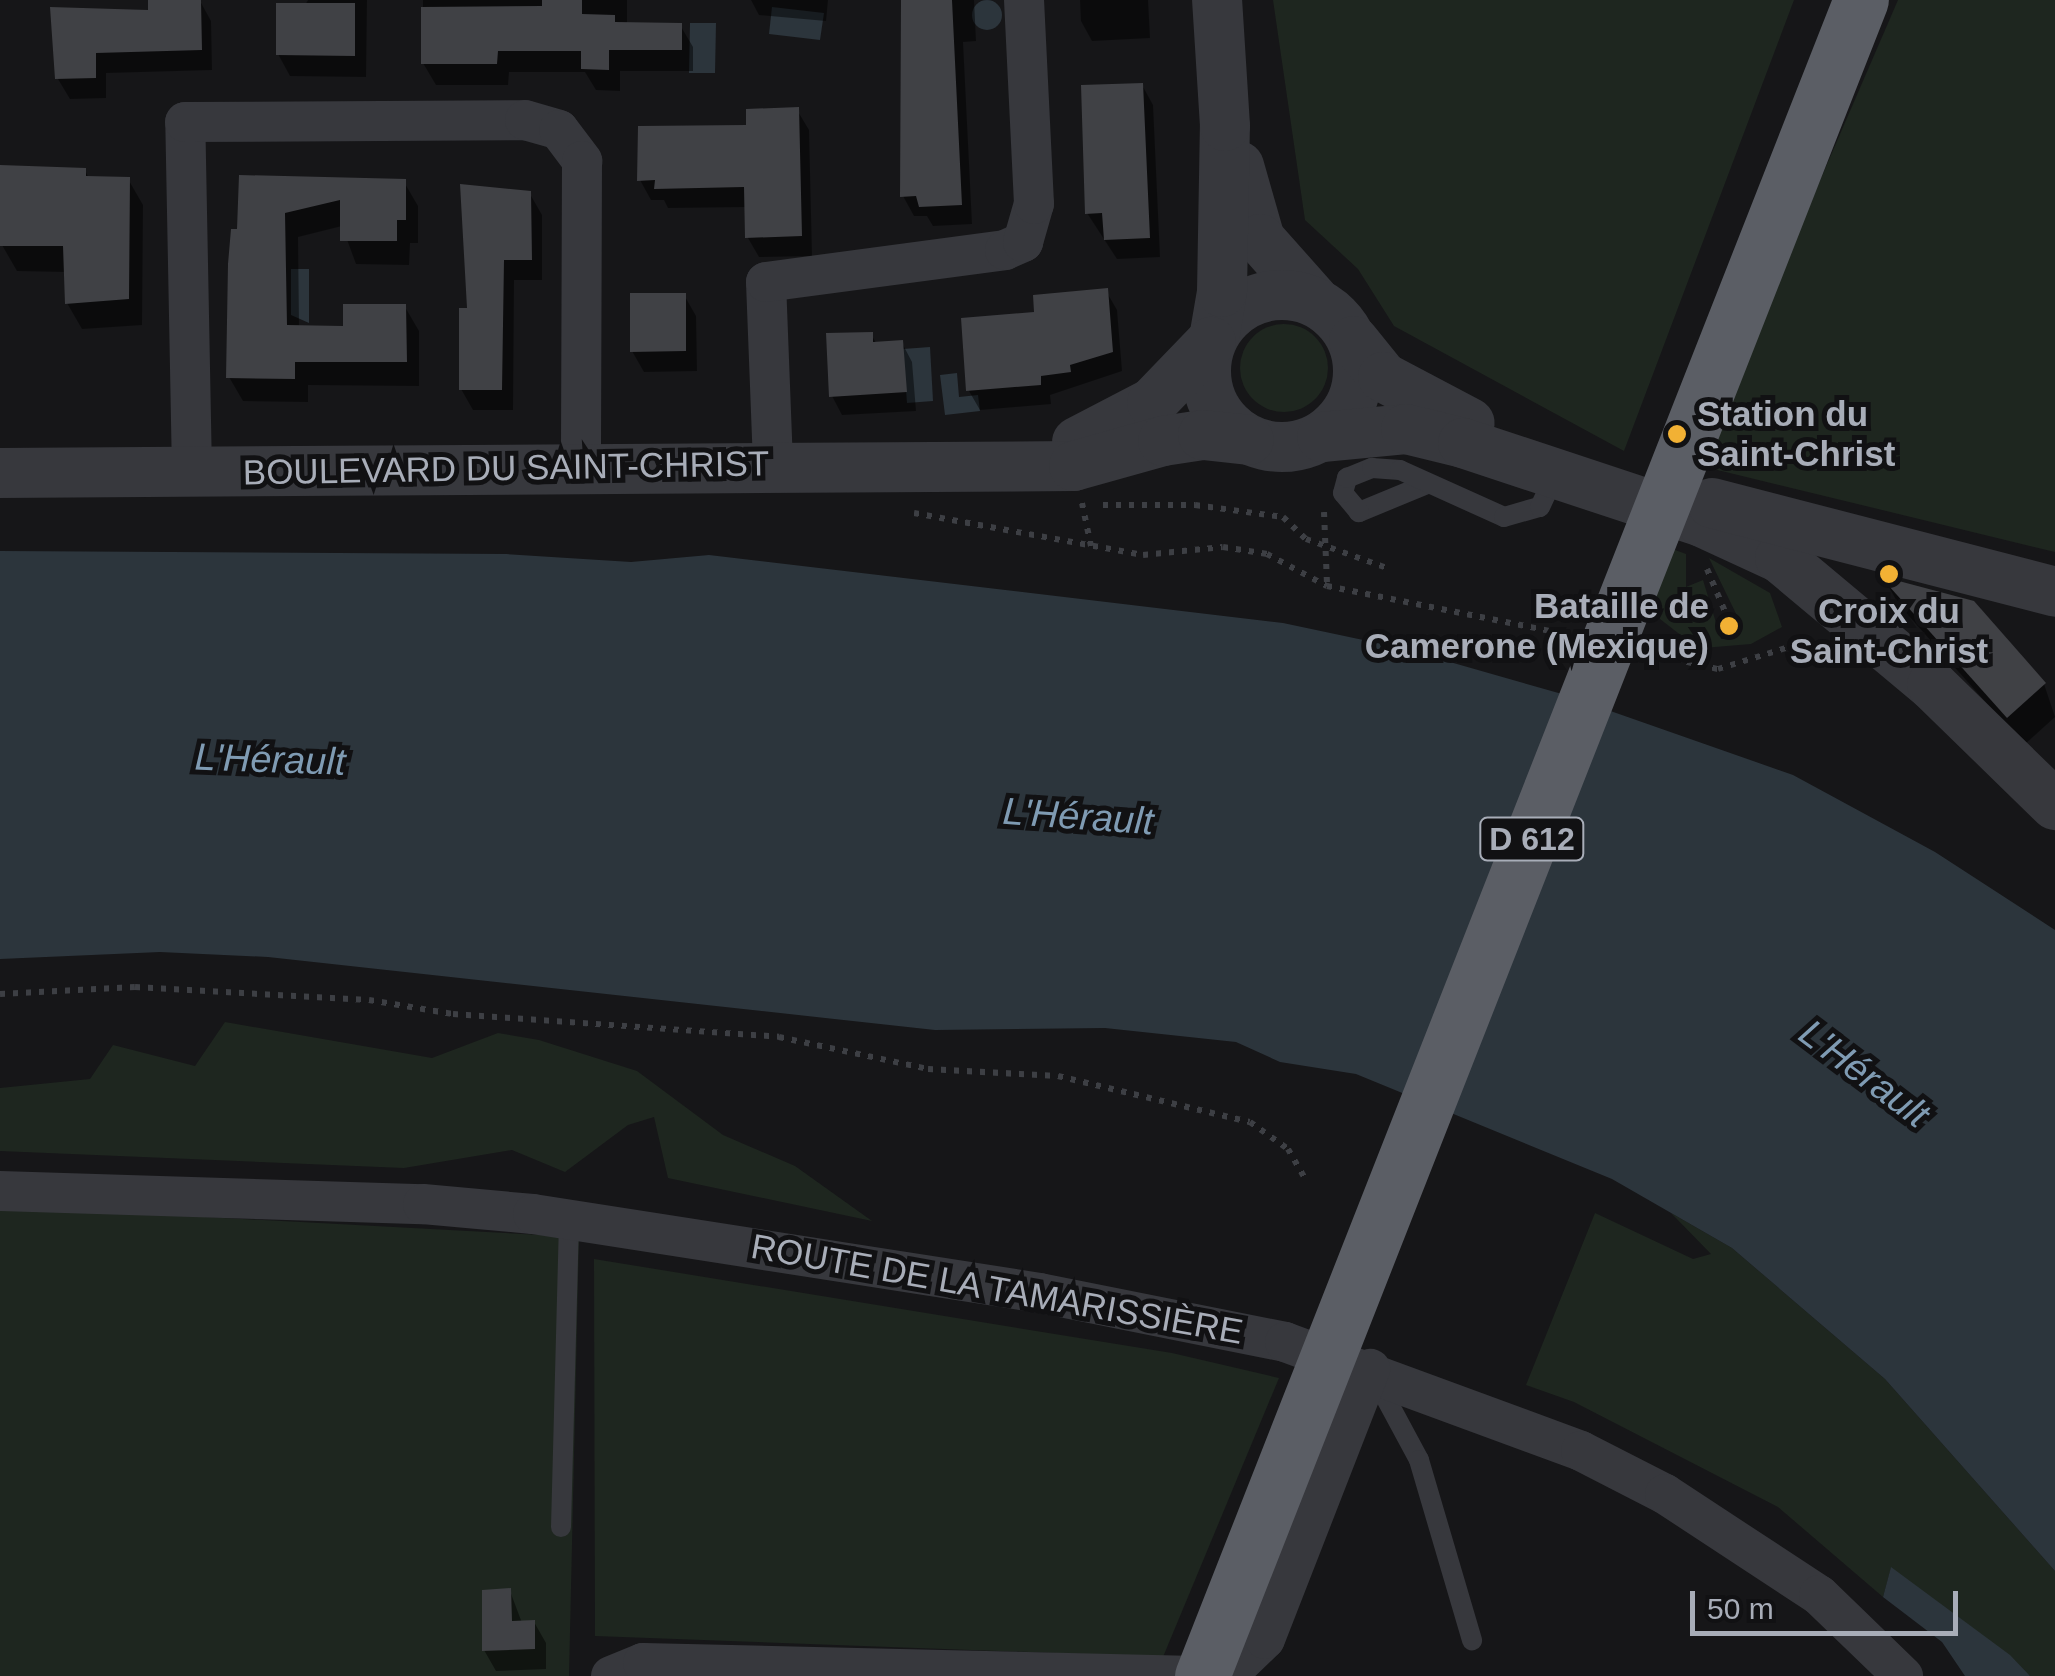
<!DOCTYPE html>
<meta charset="utf-8">
<style>
body{margin:0}
#map{position:relative;width:2055px;height:1676px;overflow:hidden;background:#161618;font-family:Arial,sans-serif}
div>[style]{position:absolute}
[style*='--x']{left:calc(var(--x)*1px);top:calc(var(--y)*1px);width:calc(var(--w)*1px);rotate:calc(var(--a)*1deg)}
.green>*{inset:0;background:#1e261f}
.round{border-radius:50%}
.water>*{inset:0;background:#2c353c}
.shadow>*{inset:0;background:#0007}
.building>*{inset:0;background:#404145}
.path>*{height:6px;margin-top:-3px;transform-origin:0;background:repeating-linear-gradient(90deg,#3d3f44 0 5px,transparent 0 13px)}
.service>*{height:20px;margin:-10px;padding:0 10px;transform-origin:10px;border-radius:10px;background:#37383d}
.minor>*{height:40px;margin:-20px;padding:0 20px;transform-origin:20px;border-radius:20px;background:#37383d}
.tertiary>*{height:50px;margin:-25px;padding:0 25px;transform-origin:25px;border-radius:25px;background:#37383d}
.tertiary>.ring{margin:-25px;padding:0;box-sizing:content-box;background:none;border:50px solid #37383d;border-radius:50%}
.trunk-bridge>*{height:55px;margin:-27.5px;padding:0 27.5px;transform-origin:27.5px;border-radius:27.5px;background:#5b5e65}
.dots>*{width:28px;height:28px;translate:-50% -50%;box-sizing:border-box;border:5px solid #111113;border-radius:50%}
span{translate:-50% -50%;white-space:nowrap;text-align:center;line-height:1.15;-webkit-text-stroke:10px #111113;paint-order:stroke}
.shield-label span{padding:2px 8px;background:#111113;border:2px solid;border-radius:8px;-webkit-text-stroke-width:0}
.shield-label{font-size:32px;color:#a8adb8;font-weight:700}
.poi-label{font-size:35px;color:#a8adb8;font-weight:700}
.left{translate:0 -50%;text-align:left}
.right{translate:-100% -50%;text-align:right}
.street-label{font-size:35px;color:#a8adb8}
.water-label{font-size:38px;color:#7f9bb3;font-style:italic}
.scale{position:absolute;left:1690px;top:1591px;width:268px;height:45px;box-sizing:border-box;border:5px solid #a8adb8;border-top:0;padding-left:12px;font-size:30px;line-height:35px;white-space:nowrap;color:#a8adb8;-webkit-text-stroke:8px #111113;paint-order:stroke}
</style>
<div id="map">
<div class="green">
<div style="clip-path:polygon(1273px 0,1794px 0,1624px 451px,1394px 326px,1358px 269px,1305px 220px)"></div>
<div style="clip-path:polygon(1898px 0,2055px 0,2055px 552px,1697px 465px)"></div>
<div class="round" style="left:1240px;top:324px;width:88px;height:88px"></div>
<div style="clip-path:polygon(1664px 546px,1686px 554px,1686px 587px,1703px 580px,1721px 639px,1734px 638px,1741px 624px,1709px 558px,1770px 593px,1782px 627px,1751px 644px,1703px 648px,1678px 633px,1660px 619px,1648px 583px)"></div>
<div style="clip-path:polygon(225px 1022px,432px 1058px,498px 1033px,539px 1040px,637px 1071px,723px 1135px,795px 1166px,872px 1221px,668px 1178px,654px 1117px,628px 1125px,565px 1172px,512px 1150px,404px 1168px,0 1151px,0 1088px,90px 1079px,113px 1045px,195px 1066px)"></div>
<div style="clip-path:polygon(0 1206px,579px 1237px,569px 1676px,0 1676px)"></div>
<div style="clip-path:polygon(1595px 1213px,1693px 1259px,1711px 1254px,1671px 1213px,1732px 1248px,1885px 1379px,2055px 1571px,2055px 1676px,2030px 1676px,1891px 1568px,1883px 1597px,1778px 1507px,1574px 1402px,1526px 1385px)"></div>
<div style="clip-path:polygon(594px 1259px,1172px 1353px,1279px 1378px,1163px 1657px,595px 1636px)"></div>
</div>
<div class="water">
<div class="round" style="left:972px;top:0;width:30px;height:30px"></div>
<div style="clip-path:polygon(772px 7px,824px 13px,820px 40px,769px 34px)"></div>
<div style="clip-path:polygon(690px 23px,716px 23px,715px 73px,689px 73px)"></div>
<div style="clip-path:polygon(291px 269px,309px 269px,309px 323px,291px 315px)"></div>
<div style="clip-path:polygon(930px 347px,933px 401px,907px 403px,903px 349px)"></div>
<div style="clip-path:polygon(957px 373px,959px 397px,978px 395px,980px 411px,945px 415px,940px 375px)"></div>
<div style="clip-path:polygon(0 551px,506px 554px,631px 562px,709px 555px,1283px 623px,1401px 648px,1562px 694px,1793px 775px,1935px 852px,2055px 930px,2055px 1571px,1885px 1379px,1732px 1248px,1612px 1179px,1356px 1074px,1280px 1062px,1236px 1042px,1105px 1028px,935px 1030px,268px 957px,160px 952px,0 959px)"></div>
<div style="clip-path:polygon(1891px 1567px,2010px 1655px,2030px 1676px,1965px 1676px,1942px 1642px,1883px 1597px)"></div>
</div>
<div class="shadow">
<div style="clip-path:polygon(308px 0,367px 0,366px 77px,290px 76px,278px 54px)"></div>
<div style="clip-path:polygon(423px 0,627px 0,627px 24px,680px 25px,693px 47px,693px 71px,620px 71px,620px 91px,596px 90px,585px 72px,509px 72px,508px 85px,436px 85px,423px 63px)"></div>
<div style="clip-path:polygon(751px 0,828px 0,826px 21px,759px 15px)"></div>
<div style="clip-path:polygon(903px 0,974px 0,976px 41px,963px 42px,972px 224px,933px 226px,927px 216px,914px 216px,903px 196px)"></div>
<div style="clip-path:polygon(1080px 0,1148px 0,1150px 38px,1092px 41px,1081px 21px)"></div>
<div style="clip-path:polygon(200px 1px,211px 21px,212px 70px,106px 73px,106px 98px,70px 99px,58px 79px,150px 13px)"></div>
<div style="clip-path:polygon(1142px 85px,1153px 105px,1160px 257px,1117px 259px,1087px 213px)"></div>
<div style="clip-path:polygon(797px 110px,809px 130px,812px 256px,759px 257px,748px 238px,747px 207px,668px 208px,664px 200px,651px 200px,640px 180px)"></div>
<div style="clip-path:polygon(85px 170px,89px 179px,128px 179px,143px 205px,142px 325px,82px 329px,67px 303px,66px 272px,17px 271px,2px 245px)"></div>
<div style="clip-path:polygon(241px 177px,404px 182px,418px 206px,418px 243px,410px 243px,409px 265px,356px 264px,342px 226px,298px 237px,299px 327px,345px 329px,405px 307px,419px 331px,419px 386px,308px 385px,308px 402px,243px 401px,229px 377px)"></div>
<div style="clip-path:polygon(530px 194px,542px 215px,542px 280px,514px 280px,513px 410px,473px 410px,461px 389px,470px 310px)"></div>
<div style="clip-path:polygon(1106px 291px,1117px 310px,1122px 371px,1050px 395px,1051px 404px,980px 410px,969px 391px,1037px 314px)"></div>
<div style="clip-path:polygon(684px 295px,696px 316px,697px 371px,644px 372px,632px 351px)"></div>
<div style="clip-path:polygon(871px 334px,877px 345px,902px 343px,912px 362px,916px 411px,842px 415px,832px 396px)"></div>
<div style="clip-path:polygon(1885px 580px,2044px 684px,2055px 717px,2024px 745px,1899px 605px)"></div>
<div style="clip-path:polygon(510px 1591px,522px 1623px,534px 1622px,546px 1643px,546px 1669px,496px 1671px,484px 1650px)"></div>
</div>
<div class="building">
<div style="clip-path:polygon(148px 0,201px 0,202px 50px,96px 53px,96px 78px,55px 79px,50px 7px,148px 10px)"></div>
<div style="clip-path:polygon(542px 0,582px 0,582px 14px,615px 15px,615px 22px,682px 23px,682px 50px,609px 50px,609px 70px,581px 69px,581px 51px,498px 51px,497px 64px,421px 64px,421px 7px,542px 6px)"></div>
<div style="clip-path:polygon(901px 0,952px 0,962px 205px,919px 207px,916px 196px,900px 197px)"></div>
<div style="clip-path:polygon(276px 3px,355px 3px,355px 56px,276px 55px)"></div>
<div style="clip-path:polygon(1143px 83px,1150px 238px,1104px 240px,1102px 213px,1085px 214px,1081px 85px)"></div>
<div style="clip-path:polygon(799px 107px,802px 236px,745px 238px,744px 187px,654px 189px,655px 180px,637px 181px,638px 126px,746px 125px,746px 109px)"></div>
<div style="clip-path:polygon(0 165px,86px 168px,86px 176px,130px 177px,129px 299px,65px 304px,63px 246px,0 246px)"></div>
<div style="clip-path:polygon(239px 175px,406px 179px,406px 220px,397px 220px,397px 241px,340px 241px,340px 200px,285px 213px,287px 325px,343px 326px,343px 304px,406px 304px,407px 362px,295px 362px,295px 379px,226px 378px,228px 264px,231px 229px,237px 229px)"></div>
<div style="clip-path:polygon(460px 184px,531px 191px,532px 260px,504px 260px,502px 390px,459px 390px,459px 308px,467px 308px)"></div>
<div style="clip-path:polygon(1108px 288px,1113px 352px,1070px 365px,1071px 372px,1041px 376px,1041px 385px,966px 391px,961px 318px,1034px 312px,1033px 295px)"></div>
<div style="clip-path:polygon(630px 293px,686px 293px,686px 351px,630px 352px)"></div>
<div style="clip-path:polygon(873px 332px,873px 342px,903px 340px,907px 392px,829px 397px,826px 333px)"></div>
<div style="clip-path:polygon(1880px 576px,1974px 601px,2046px 683px,2007px 718px)"></div>
<div style="clip-path:polygon(511px 1588px,512px 1621px,535px 1620px,535px 1649px,482px 1651px,482px 1590px)"></div>
</div>
<div class="path">
<div style="--x:1082;--y:503;--w:44;--a:78.2"></div>
<div style="--x:1103;--y:505;--w:92;--a:0"></div>
<div style="--x:1195;--y:505;--w:89;--a:7.8"></div>
<div style="--x:1283;--y:517;--w:32;--a:44"></div>
<div style="--x:1306;--y:539;--w:89;--a:19.7"></div>
<div style="--x:1324;--y:512;--w:73;--a:87.6"></div>
<div style="--x:914;--y:513;--w:233;--a:10.4"></div>
<div style="--x:1143;--y:555;--w:80;--a:-5.7"></div>
<div style="--x:1223;--y:547;--w:45;--a:9"></div>
<div style="--x:1267;--y:554;--w:68;--a:28.1"></div>
<div style="--x:1327;--y:586;--w:242;--a:11.4"></div>
<div style="--x:1707;--y:569;--w:49;--a:67.1"></div>
<div style="--x:1649;--y:653;--w:71;--a:13.1"></div>
<div style="--x:1718;--y:669;--w:102;--a:-17.2"></div>
<div style="--x:0;--y:994;--w:135;--a:-3"></div>
<div style="--x:135;--y:987;--w:234;--a:3.2"></div>
<div style="--x:369;--y:1000;--w:85;--a:9.5"></div>
<div style="--x:453;--y:1014;--w:327;--a:4"></div>
<div style="--x:779;--y:1037;--w:152;--a:12.1"></div>
<div style="--x:928;--y:1069;--w:130;--a:3.1"></div>
<div style="--x:1058;--y:1076;--w:197;--a:13.5"></div>
<div style="--x:1250;--y:1122;--w:47;--a:35.4"></div>
<div style="--x:1288;--y:1149;--w:36;--a:60"></div>
</div>
<div class="service">
<div style="--x:1427;--y:484;--w:74;--a:157.6"></div>
<div style="--x:1359;--y:512;--w:25;--a:-130"></div>
<div style="--x:1343;--y:493;--w:16;--a:-75"></div>
<div style="--x:1347;--y:478;--w:27;--a:-22"></div>
<div style="--x:1372;--y:468;--w:28;--a:4"></div>
<div style="--x:1400;--y:470;--w:114;--a:24.3"></div>
<div style="--x:1504;--y:517;--w:37;--a:-16"></div>
<div style="--x:1540;--y:507;--w:35;--a:-65"></div>
<div style="--x:1376;--y:1380;--w:91;--a:61.7"></div>
<div style="--x:1419;--y:1460;--w:188;--a:73.6"></div>
<div style="--x:561;--y:1527;--w:308;--a:-88.5"></div>
</div>
<div class="minor">
<div style="--x:773;--y:464;--w:182;--a:-92.2"></div>
<div style="--x:766;--y:282;--w:241;--a:-7.6"></div>
<div style="--x:1005;--y:250;--w:20;--a:-24"></div>
<div style="--x:1023;--y:242;--w:40;--a:-74"></div>
<div style="--x:1034;--y:204;--w:204;--a:-92.8"></div>
<div style="--x:192;--y:472;--w:350;--a:-91.1"></div>
<div style="--x:185;--y:122;--w:340;--a:-0.3"></div>
<div style="--x:525;--y:120;--w:35;--a:16"></div>
<div style="--x:559;--y:130;--w:39;--a:53"></div>
<div style="--x:582;--y:161;--w:305;--a:90.2"></div>
<div style="--x:0;--y:1191;--w:423;--a:1.8"></div>
<div style="--x:423;--y:1204;--w:110;--a:5.2"></div>
<div style="--x:533;--y:1214;--w:513;--a:8.86"></div>
<div style="--x:1040;--y:1293;--w:250;--a:11.3"></div>
<div style="--x:1285;--y:1342;--w:315;--a:20.2"></div>
<div style="--x:1581;--y:1451;--w:94;--a:27.1"></div>
<div style="--x:1665;--y:1494;--w:184;--a:33.3"></div>
<div style="--x:1819;--y:1595;--w:117;--a:44"></div>
<div style="--x:611;--y:1676;--w:35;--a:-22"></div>
<div style="--x:643;--y:1663;--w:553;--a:1.35"></div>
<div style="--x:1196;--y:1676;--w:43;--a:-14.7"></div>
<div style="--x:1238;--y:1665;--w:37;--a:-44"></div>
<div style="--x:1265;--y:1639;--w:290;--a:-68.7"></div>
</div>
<div class="tertiary">
<div style="--x:1239;--y:166;--w:76;--a:74"></div>
<div style="--x:1260;--y:239;--w:83;--a:48.4"></div>
<div class="ring" style="left:1206px;top:295px;width:102px;height:102px"></div>
<div style="--x:1215;--y:333;--w:42;--a:-80.3"></div>
<div style="--x:1222;--y:292;--w:166;--a:-89"></div>
<div style="--x:1225;--y:126;--w:126;--a:-93.6"></div>
<div style="--x:1354;--y:341;--w:46;--a:51.1"></div>
<div style="--x:1383;--y:377;--w:98;--a:27.9"></div>
<div style="--x:1322;--y:437;--w:84;--a:-5.4"></div>
<div style="--x:1406;--y:429;--w:59;--a:13.8"></div>
<div style="--x:1463;--y:443;--w:252;--a:18.3"></div>
<div style="--x:1702;--y:522;--w:86;--a:24.8"></div>
<div style="--x:1780;--y:558;--w:198;--a:39.9"></div>
<div style="--x:1932;--y:685;--w:172;--a:44.3"></div>
<div style="--x:1077;--y:442;--w:85;--a:-27.5"></div>
<div style="--x:1152;--y:403;--w:85;--a:-46"></div>
<div style="--x:0;--y:473;--w:1074;--a:-0.37"></div>
<div style="--x:1074;--y:466;--w:92;--a:-15.7"></div>
<div style="--x:1163;--y:441;--w:40;--a:-8.5"></div>
<div style="--x:1203;--y:435;--w:46;--a:6.2"></div>
<div style="--x:1712;--y:503;--w:354;--a:14.5"></div>
</div>
<div class="trunk-bridge">
<div style="--x:1202;--y:1676;--w:1801;--a:-68.54"></div>
</div>
<div class="dots">
<div style="left:1677px;top:434px;background:#f2b134"></div>
<div style="left:1889px;top:574px;background:#f2b134"></div>
<div style="left:1729px;top:626px;background:#f2b134"></div>
</div>
<div class="shield-label">
<span style="left:1532px;top:839px">D 612</span>
</div>
<div class="poi-label">
<span class="left" style="left:1697px;top:434px">Station du<br>Saint-Christ</span>
<span class="right" style="left:1709px;top:626px">Bataille de<br>Camerone (Mexique)</span>
<span style="left:1889px;top:631px">Croix du<br>Saint-Christ</span>
</div>
<div class="street-label">
<span style="left:506px;top:468px;rotate:-1deg">BOULEVARD DU SAINT-CHRIST</span>
<span style="left:997px;top:1289px;rotate:10deg">ROUTE DE LA TAMARISSIÈRE</span>
</div>
<div class="water-label">
<span style="left:270px;top:760px;rotate:2deg">L'Hérault</span>
<span style="left:1078px;top:817px;rotate:4deg">L'Hérault</span>
<span style="left:1864px;top:1074px;rotate:37deg">L'Hérault</span>
</div>
<div class="scale">50 m</div>
</div>
